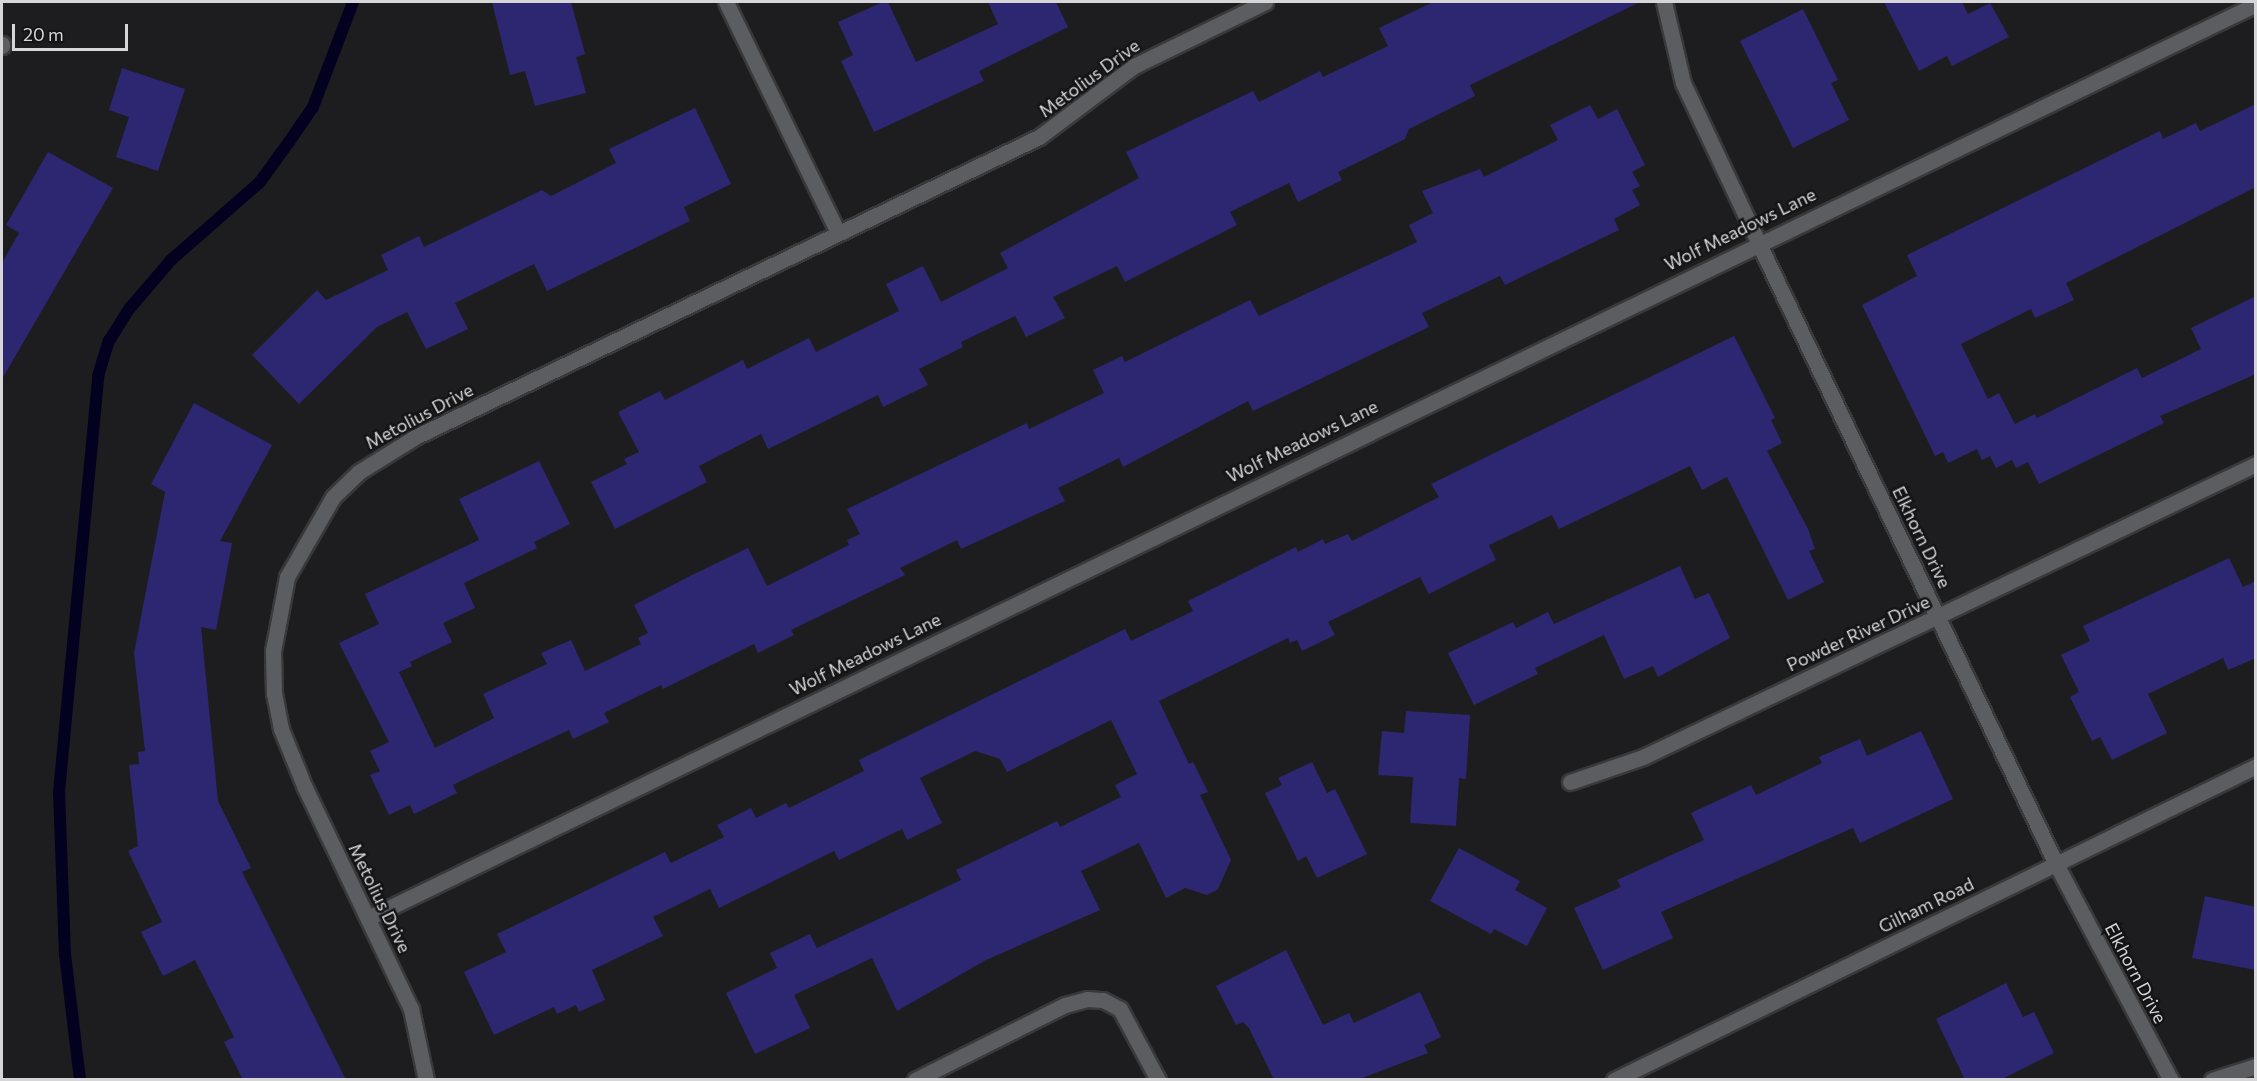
<!DOCTYPE html>
<style>
body{margin:0}
#map{position:relative;width:2257px;height:1081px;overflow:hidden;background:#1d1d20;font-family:Commissioner,sans-serif}
div>[style]{position:absolute}
[style*='--x']{left:calc(var(--x)*1px);top:calc(var(--y)*1px);width:calc(var(--w)*1px);rotate:calc(var(--a)*1deg)}
.stream>*{height:12px;margin:-6px;padding:0 6px;transform-origin:6px;border-radius:6px;background:#040020}
.building>*{inset:0;background:#2d2671}
.roads{filter:drop-shadow(2px 0 #39393b) drop-shadow(-2px 0 #39393b) drop-shadow(0 2px #39393b) drop-shadow(0 -2px #39393b)}
.minor>*{height:15px;margin:-7.5px;padding:0 7.5px;transform-origin:7.5px;border-radius:7.5px;background:#5c5d60}
.tertiary>*{height:15px;margin:-7.5px;padding:0 7.5px;transform-origin:7.5px;border-radius:7.5px;background:#5c5d60}
span{translate:-50% -50%;white-space:nowrap;text-align:center;line-height:1.15;-webkit-text-stroke:5px #141417;paint-order:stroke}
.street-label{font-size:18px;color:#d6d6d8}
.frame{position:absolute;inset:0;border:3px solid #d6d6d8;pointer-events:none}
.scale{position:absolute;left:12px;top:24px;width:116px;height:27px;box-sizing:border-box;border:3px solid #d6d6d8;border-top:0;padding-left:8px;font-size:18px;line-height:21px;white-space:nowrap;color:#d6d6d8;-webkit-text-stroke:4px #141417;paint-order:stroke}
</style>
<div id="map">
<div class="stream">
<div style="--x:80;--y:1080;--w:126;--a:-96.8"></div>
<div style="--x:65;--y:955;--w:163;--a:-92.1"></div>
<div style="--x:59;--y:792;--w:418;--a:-84.6"></div>
<div style="--x:98;--y:376;--w:37;--a:-73"></div>
<div style="--x:109;--y:341;--w:39;--a:-58"></div>
<div style="--x:130;--y:308;--w:63;--a:-49.5"></div>
<div style="--x:171;--y:260;--w:118;--a:-41.2"></div>
<div style="--x:260;--y:182;--w:49;--a:-54.1"></div>
<div style="--x:289;--y:142;--w:42;--a:-55.6"></div>
<div style="--x:313;--y:107;--w:112;--a:-69.1"></div>
</div>
<div class="building">
<div style="clip-path:polygon(492px 2px,571px 2px,585px 54px,576px 57px,586px 93px,535px 106px,525px 71px,510px 75px)"></div>
<div style="clip-path:polygon(883px 2px,888px 2px,916px 62px,998px 24px,988px 2px,1056px 2px,1068px 27px,979px 71px,984px 81px,874px 132px,841px 61px,853px 55px,838px 22px)"></div>
<div style="clip-path:polygon(1433px 2px,1640px 2px,1470px 85px,1475px 96px,1409px 129px,1405px 139px,1338px 172px,1342px 180px,1298px 202px,1289px 183px,1230px 212px,1237px 225px,1125px 282px,1117px 266px,1053px 297px,1065px 318px,1026px 337px,1015px 316px,961px 342px,963px 347px,919px 369px,928px 385px,883px 407px,878px 395px,768px 449px,761px 434px,699px 466px,707px 482px,615px 529px,591px 482px,627px 464px,624px 459px,639px 452px,618px 412px,660px 391px,665px 400px,743px 360px,747px 369px,809px 338px,816px 352px,899px 311px,886px 284px,923px 266px,941px 302px,1008px 268px,1000px 253px,1139px 178px,1126px 152px,1253px 91px,1259px 102px,1320px 71px,1323px 77px,1388px 46px,1379px 28px)"></div>
<div style="clip-path:polygon(1884px 2px,1962px 2px,1968px 14px,1990px 3px,2009px 37px,1952px 66px,1947px 56px,1919px 71px)"></div>
<div style="clip-path:polygon(1803px 9px,1838px 80px,1831px 83px,1849px 120px,1793px 148px,1740px 41px)"></div>
<div style="clip-path:polygon(122px 68px,185px 89px,158px 171px,116px 157px,129px 117px,109px 110px)"></div>
<div style="clip-path:polygon(2256px 104px,2256px 187px,2066px 283px,2074px 300px,2035px 318px,2031px 309px,1961px 344px,1988px 399px,1999px 393px,2015px 424px,2035px 414px,2037px 418px,2137px 368px,2142px 378px,2201px 349px,2191px 328px,2256px 296px,2256px 374px,2160px 416px,2164px 423px,2039px 484px,2028px 462px,2016px 468px,2012px 460px,1996px 468px,1990px 456px,1982px 460px,1977px 449px,1948px 463px,1943px 452px,1935px 456px,1862px 305px,1917px 276px,1907px 255px,2160px 131px,2163px 139px,2196px 123px,2200px 131px)"></div>
<div style="clip-path:polygon(1590px 105px,1598px 119px,1617px 109px,1645px 165px,1632px 172px,1640px 186px,1632px 190px,1640px 205px,1614px 219px,1619px 230px,1505px 285px,1500px 276px,1422px 313px,1429px 327px,1253px 411px,1248px 401px,1123px 467px,1119px 458px,1058px 488px,1065px 501px,961px 549px,957px 540px,900px 568px,905px 575px,791px 630px,794px 635px,758px 653px,754px 644px,663px 689px,661px 685px,604px 713px,609px 722px,573px 739px,569px 730px,473px 775px,453px 785px,457px 793px,414px 814px,410px 805px,389px 815px,370px 775px,380px 771px,370px 751px,389px 742px,339px 643px,379px 624px,365px 594px,479px 540px,459px 499px,539px 461px,570px 524px,534px 542px,537px 548px,464px 583px,475px 608px,443px 623px,452px 642px,410px 662px,412px 666px,399px 672px,435px 748px,494px 718px,483px 694px,547px 664px,541px 653px,571px 640px,585px 671px,641px 644px,638px 638px,648px 633px,634px 605px,690px 576px,748px 548px,767px 586px,849px 545px,847px 540px,860px 534px,847px 509px,1027px 423px,1029px 429px,1104px 393px,1093px 370px,1122px 356px,1125px 362px,1250px 300px,1259px 316px,1417px 242px,1409px 225px,1433px 213px,1422px 191px,1480px 169px,1484px 177px,1558px 140px,1550px 125px)"></div>
<div style="clip-path:polygon(695px 108px,731px 184px,684px 207px,690px 221px,547px 291px,534px 264px,455px 303px,468px 329px,426px 349px,407px 312px,377px 327px,299px 404px,252px 355px,317px 290px,326px 300px,388px 270px,381px 255px,419px 236px,424px 247px,542px 190px,551px 196px,616px 163px,609px 149px)"></div>
<div style="clip-path:polygon(48px 152px,113px 188px,2px 379px,2px 263px,19px 233px,6px 225px)"></div>
<div style="clip-path:polygon(1734px 336px,1775px 418px,1771px 420px,1782px 443px,1767px 451px,1808px 529px,1815px 549px,1809px 551px,1824px 582px,1788px 600px,1727px 477px,1702px 490px,1690px 466px,1559px 529px,1552px 515px,1489px 545px,1496px 560px,1429px 594px,1420px 577px,1328px 622px,1335px 635px,1302px 651px,1297px 640px,1290px 643px,1288px 638px,1159px 701px,1189px 764px,1193px 762px,1208px 792px,1200px 795px,1231px 860px,1218px 889px,1207px 895px,1185px 888px,1166px 898px,1139px 843px,1081px 871px,1100px 910px,986px 960px,897px 1011px,872px 958px,794px 995px,810px 1028px,755px 1054px,726px 993px,777px 968px,770px 953px,810px 934px,817px 948px,961px 880px,956px 870px,1057px 821px,1060px 827px,1121px 797px,1115px 785px,1137px 774px,1111px 720px,1007px 772px,1000px 759px,975px 751px,920px 778px,942px 823px,907px 840px,902px 829px,839px 860px,834px 851px,719px 908px,710px 889px,653px 917px,663px 936px,592px 970px,605px 1000px,579px 1012px,576px 1005px,557px 1014px,554px 1007px,494px 1035px,464px 972px,506px 952px,497px 934px,665px 852px,671px 863px,724px 837px,717px 825px,751px 808px,756px 818px,786px 803px,789px 808px,864px 771px,859px 760px,1125px 629px,1131px 641px,1193px 611px,1188px 601px,1296px 547px,1298px 552px,1323px 539px,1325px 544px,1348px 534px,1352px 541px,1439px 497px,1431px 484px)"></div>
<div style="clip-path:polygon(194px 403px,272px 445px,220px 541px,232px 543px,216px 630px,201px 627px,218px 801px,251px 868px,242px 872px,346px 1080px,243px 1080px,224px 1042px,234px 1037px,195px 960px,163px 976px,141px 932px,162px 922px,128px 851px,138px 846px,129px 765px,139px 764px,138px 752px,145px 751px,134px 653px,165px 492px,151px 484px)"></div>
<div style="clip-path:polygon(2229px 558px,2243px 587px,2256px 581px,2256px 658px,2228px 670px,2223px 658px,2148px 694px,2167px 733px,2112px 760px,2100px 737px,2092px 741px,2070px 697px,2079px 692px,2061px 655px,2090px 641px,2083px 626px)"></div>
<div style="clip-path:polygon(1680px 566px,1695px 599px,1709px 593px,1730px 638px,1658px 677px,1653px 666px,1624px 679px,1604px 635px,1535px 668px,1538px 674px,1474px 705px,1448px 653px,1513px 622px,1516px 628px,1548px 612px,1554px 624px)"></div>
<div style="clip-path:polygon(1406px 711px,1470px 715px,1466px 779px,1459px 778px,1456px 826px,1410px 823px,1413px 777px,1378px 775px,1382px 731px,1404px 733px)"></div>
<div style="clip-path:polygon(1921px 731px,1953px 799px,1860px 843px,1853px 828px,1661px 912px,1673px 938px,1603px 970px,1574px 908px,1621px 887px,1617px 880px,1704px 840px,1691px 813px,1751px 785px,1756px 795px,1822px 763px,1819px 757px,1860px 739px,1867px 756px)"></div>
<div style="clip-path:polygon(1312px 762px,1327px 793px,1335px 789px,1367px 854px,1317px 878px,1306px 856px,1298px 861px,1265px 793px,1282px 785px,1278px 778px)"></div>
<div style="clip-path:polygon(1459px 848px,1520px 881px,1515px 890px,1547px 908px,1527px 946px,1494px 929px,1491px 934px,1430px 901px)"></div>
<div style="clip-path:polygon(2205px 896px,2256px 907px,2256px 970px,2192px 958px)"></div>
<div style="clip-path:polygon(1286px 950px,1323px 1025px,1349px 1013px,1354px 1023px,1420px 992px,1441px 1037px,1424px 1045px,1428px 1053px,1357px 1080px,1274px 1080px,1249px 1028px,1243px 1022px,1236px 1025px,1216px 986px)"></div>
<div style="clip-path:polygon(2006px 983px,2023px 1017px,2034px 1012px,2054px 1053px,2000px 1080px,1965px 1080px,1936px 1019px)"></div>
</div>
<div class="roads">
<div class="minor">
<div style="--x:726;--y:2;--w:254;--a:64.1"></div>
<div style="--x:1664;--y:2;--w:83;--a:76.8"></div>
<div style="--x:1683;--y:83;--w:176;--a:64.7"></div>
<div style="--x:1758;--y:242;--w:690;--a:64.4"></div>
<div style="--x:2056;--y:864;--w:245;--a:62"></div>
<div style="--x:2;--y:44;--w:2;--a:90"></div>
<div style="--x:1570;--y:782;--w:77;--a:-18.9"></div>
<div style="--x:1643;--y:757;--w:679;--a:-25.55"></div>
<div style="--x:368;--y:918;--w:2098;--a:-25.83"></div>
<div style="--x:426;--y:1080;--w:73;--a:-101.9"></div>
<div style="--x:411;--y:1009;--w:245;--a:-115.6"></div>
<div style="--x:305;--y:788;--w:64;--a:-112.1"></div>
<div style="--x:281;--y:729;--w:37;--a:-101"></div>
<div style="--x:274;--y:693;--w:42;--a:-91.4"></div>
<div style="--x:273;--y:651;--w:75;--a:-79.3"></div>
<div style="--x:287;--y:577;--w:92;--a:-60.1"></div>
<div style="--x:333;--y:497;--w:36;--a:-44"></div>
<div style="--x:359;--y:472;--w:66;--a:-32"></div>
<div style="--x:415;--y:437;--w:692;--a:-25.68"></div>
<div style="--x:1039;--y:137;--w:119;--a:-36.8"></div>
<div style="--x:1134;--y:66;--w:146;--a:-26"></div>
<div style="--x:915;--y:1080;--w:168;--a:-26.6"></div>
<div style="--x:1065;--y:1005;--w:23;--a:-15"></div>
<div style="--x:1087;--y:999;--w:16;--a:4"></div>
<div style="--x:1103;--y:1000;--w:19;--a:28"></div>
<div style="--x:1120;--y:1009;--w:81;--a:61.8"></div>
<div style="--x:2212;--y:1080;--w:46;--a:-17.7"></div>
</div>
<div class="tertiary">
<div style="--x:1614;--y:1080;--w:715;--a:-26.06"></div>
</div>
</div>
<div class="street-label">
<span style="left:1089px;top:78px;rotate:-36deg">Metolius Drive</span>
<span style="left:1740px;top:229px;rotate:-26deg">Wolf Meadows Lane</span>
<span style="left:419px;top:416px;rotate:-28deg">Metolius Drive</span>
<span style="left:1302px;top:441px;rotate:-26deg">Wolf Meadows Lane</span>
<span style="left:1922px;top:537px;rotate:64deg">Elkhorn Drive</span>
<span style="left:1858px;top:633px;rotate:-25deg">Powder River Drive</span>
<span style="left:865px;top:654px;rotate:-26deg">Wolf Meadows Lane</span>
<span style="left:380px;top:898px;rotate:64deg">Metolius Drive</span>
<span style="left:1926px;top:905px;rotate:-26deg">Gilham Road</span>
<span style="left:2136px;top:973px;rotate:62deg">Elkhorn Drive</span>
</div>
<div class="frame"></div>
<div class="scale">20 m</div>
</div>
